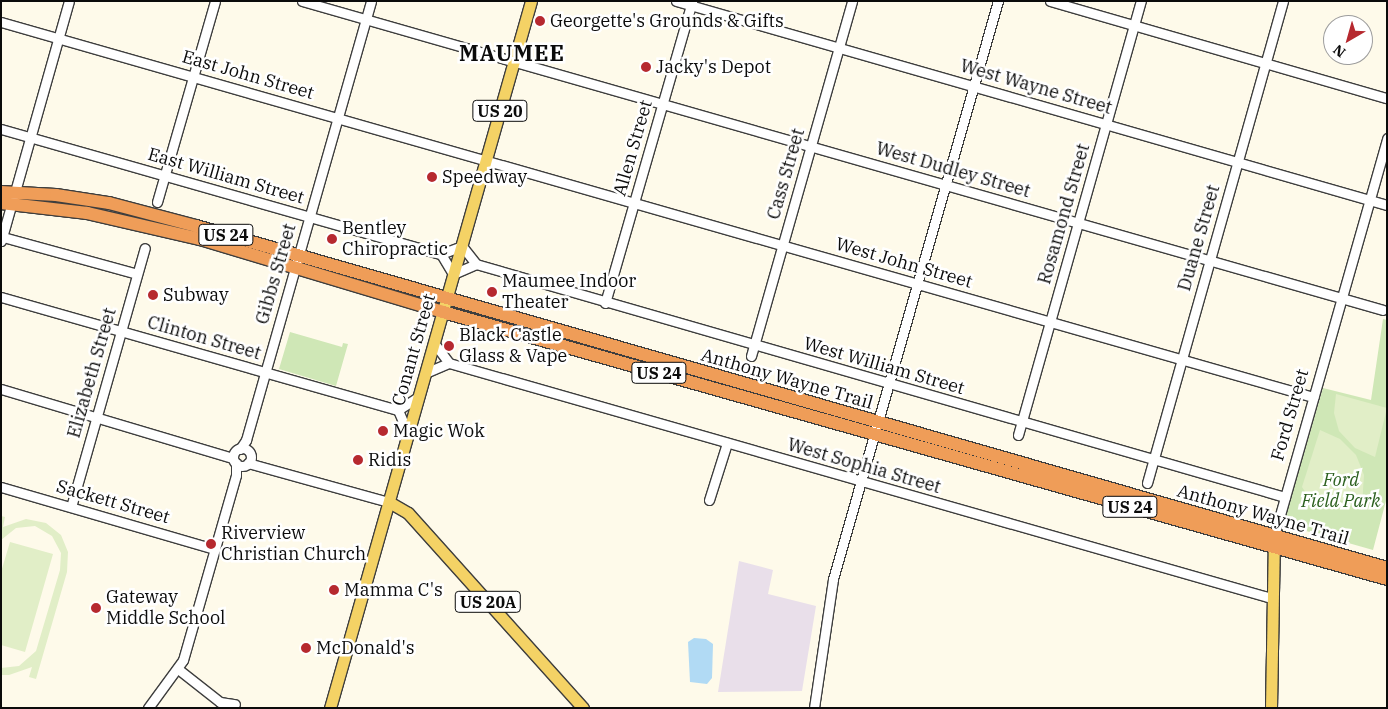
<!DOCTYPE html>
<style>
body{margin:0}
#map{position:relative;width:1388px;height:709px;overflow:hidden;background:#fefaea;font-family:"IBM Plex Serif",serif}
div>[style]{position:absolute}
[style*='--x']{left:calc(var(--x)*1px);top:calc(var(--y)*1px);width:calc(var(--w)*1px);rotate:calc(var(--a)*1deg)}
.industrial>*{inset:0;background:#e9dfea}
.green>*{inset:0;background:#cfe7b6}
.pitch>*{inset:0;background:#e1eec7}
.water>*{inset:0;background:#b1daf4}
.roads{filter:drop-shadow(1px 0 #3e3e3e) drop-shadow(-1px 0 #3e3e3e) drop-shadow(0 1px #3e3e3e) drop-shadow(0 -1px #3e3e3e)}
.minor>*{height:9px;margin:-4.5px;padding:0 4.5px;transform-origin:4.5px;border-radius:4.5px;background:#fff}
.minor>.ring{margin:-4.5px;padding:0;box-sizing:content-box;background:none;border:9px solid #fff;border-radius:50%}
.major>*{height:11px;margin:-5.5px;padding:0 5.5px;transform-origin:5.5px;border-radius:5.5px;background:#f4d265}
.highway>*{height:12px;margin:-6px;padding:0 6px;transform-origin:6px;border-radius:6px;background:#ef9d58}
.dots>*{width:14px;height:14px;translate:-50% -50%;box-sizing:border-box;border:2px solid #fff;border-radius:50%}
span{translate:-50% -50%;white-space:nowrap;text-align:center;line-height:1.15;-webkit-text-stroke:5px #fff;paint-order:stroke}
.shield-label span{padding:1px 4px;background:#fff;border:1px solid;border-radius:4px;-webkit-text-stroke-width:0}
.shield-label{font-size:16px;color:#0b0b0b;font-weight:700}
.poi-label{font-size:18px;color:#0b0b0b}
.left{translate:0 -50%;text-align:left}
.street-label{font-size:18px;color:#0b0b0b}
.park-label{font-size:18px;color:#2c601f;font-style:italic}
.district-label{font-size:22px;color:#0b0b0b;font-weight:700;letter-spacing:1px}
.frame{position:absolute;inset:0;border:2px solid #0b0b0b;pointer-events:none}
.north{position:absolute;left:1323px;top:15px;width:50px;height:50px;box-sizing:border-box;background:#fff;border:1px solid #9d9d9d;border-radius:50%;rotate:218deg;font-size:14px;font-weight:700;line-height:20px;text-align:center;color:#0b0b0b}
.north::after{content:'';display:block;margin:auto;width:18px;height:22px;background:#b6292f;clip-path:polygon(50% 0,100% 100%,50% 72%,0 100%)}
</style>
<div id="map">
<div class="industrial">
<div style="clip-path:polygon(739px 561px,773px 570px,768px 594px,816px 606px,802px 691px,718px 692px)"></div>
</div>
<div class="green">
<div style="clip-path:polygon(1383px 319px,1387px 320px,1387px 497px,1373px 550px,1285px 525px,1286px 514px,1323px 388px,1371px 400px)"></div>
<div style="clip-path:polygon(290px 332px,342px 347px,343px 343px,348px 344px,336px 386px,279px 369px)"></div>
</div>
<div class="pitch">
<div style="clip-path:polygon(1336px 394px,1387px 408px,1375px 457px,1355px 448px,1339px 431px,1334px 413px)"></div>
<div style="clip-path:polygon(1320px 430px,1340px 439px,1356px 455px,1364px 475px,1362px 505px,1306px 493px,1302px 487px)"></div>
<div style="clip-path:polygon(1px 516px,5px 517px,3px 527px,26px 519px,46px 523px,61px 535px,68px 552px,67px 572px,36px 679px,29px 677px,32px 667px,9px 675px,1px 675px,1px 668px,19px 666px,36px 651px,60px 570px,61px 553px,52px 536px,35px 526px,16px 528px,1px 540px)"></div>
<div style="clip-path:polygon(10px 542px,53px 554px,25px 652px,1px 645px,1px 572px)"></div>
</div>
<div class="water">
<div style="clip-path:polygon(694px 638px,706px 639px,713px 644px,712px 678px,707px 684px,690px 682px,688px 642px)"></div>
</div>
<div class="roads">
<div class="minor">
<div style="--x:302;--y:1;--w:1124;--a:15.95"></div>
<div style="--x:676;--y:1;--w:740;--a:16.01"></div>
<div style="--x:1050;--y:1;--w:351;--a:16.1"></div>
<div style="--x:1;--y:22;--w:1365;--a:15.95"></div>
<div style="--x:1;--y:129;--w:457;--a:15.9"></div>
<div style="--x:441;--y:254;--w:22;--a:-21"></div>
<div style="--x:462;--y:246;--w:23;--a:52"></div>
<div style="--x:476;--y:264;--w:842;--a:16.07"></div>
<div style="--x:157;--y:202;--w:209;--a:-73.9"></div>
<div style="--x:3;--y:237;--w:139;--a:15.4"></div>
<div style="--x:1;--y:241;--w:249;--a:-74.2"></div>
<div style="--x:441;--y:254;--w:23;--a:59"></div>
<div style="--x:453;--y:274;--w:25;--a:-23"></div>
<div style="--x:1;--y:297;--w:413;--a:15.9"></div>
<div style="--x:398;--y:410;--w:24;--a:-33"></div>
<div style="--x:605;--y:303;--w:314;--a:-73.9"></div>
<div style="--x:434;--y:343;--w:25;--a:53"></div>
<div style="--x:751;--y:356;--w:369;--a:-74.1"></div>
<div style="--x:425;--y:373;--w:26;--a:-23"></div>
<div style="--x:449;--y:363;--w:855;--a:15.95"></div>
<div style="--x:1;--y:389;--w:242;--a:16.6"></div>
<div style="--x:398;--y:410;--w:25;--a:67"></div>
<div style="--x:1018;--y:435;--w:451;--a:-74.2"></div>
<div class="ring" style="left:233px;top:448px;width:9px;height:9px"></div>
<div style="--x:240;--y:449;--w:11;--a:-56"></div>
<div style="--x:246;--y:440;--w:456;--a:-74.1"></div>
<div style="--x:248;--y:463;--w:146;--a:15.5"></div>
<div style="--x:1147;--y:483;--w:501;--a:-74.24"></div>
<div style="--x:1;--y:487;--w:223;--a:16.2"></div>
<div style="--x:709;--y:500;--w:60;--a:-72.5"></div>
<div style="--x:71;--y:507;--w:269;--a:-74.1"></div>
<div style="--x:1274;--y:536;--w:414;--a:-74.1"></div>
<div style="--x:178;--y:669;--w:53;--a:38.2"></div>
<div style="--x:220;--y:702;--w:15;--a:8"></div>
<div style="--x:148;--y:708;--w:59;--a:-53.9"></div>
<div style="--x:183;--y:660;--w:192;--a:-74"></div>
<div style="--x:236;--y:475;--w:12;--a:-90"></div>
<div style="--x:814;--y:708;--w:130;--a:-81.6"></div>
<div style="--x:833;--y:579;--w:601;--a:-74.07"></div>
</div>
<div class="major">
<div style="--x:389;--y:502;--w:22;--a:30"></div>
<div style="--x:408;--y:513;--w:262;--a:48.1"></div>
<div style="--x:330;--y:708;--w:735;--a:-74.13"></div>
<div style="--x:1271;--y:708;--w:170;--a:-89"></div>
</div>
<div class="highway">
<div style="--x:1;--y:192;--w:55;--a:3.1"></div>
<div style="--x:56;--y:195;--w:54;--a:8.6"></div>
<div style="--x:109;--y:203;--w:90;--a:14.8"></div>
<div style="--x:196;--y:226;--w:1239;--a:16.02"></div>
<div style="--x:1;--y:203;--w:87;--a:6.6"></div>
<div style="--x:87;--y:213;--w:116;--a:13"></div>
<div style="--x:200;--y:239;--w:254;--a:16.7"></div>
<div style="--x:443;--y:312;--w:981;--a:15.79"></div>
</div>
</div>
<div class="dots">
<div style="left:540px;top:21px;background:#b6292f"></div>
<div style="left:646px;top:67px;background:#b6292f"></div>
<div style="left:432px;top:177px;background:#b6292f"></div>
<div style="left:332px;top:239px;background:#b6292f"></div>
<div style="left:492px;top:292px;background:#b6292f"></div>
<div style="left:153px;top:295px;background:#b6292f"></div>
<div style="left:449px;top:346px;background:#b6292f"></div>
<div style="left:383px;top:431px;background:#b6292f"></div>
<div style="left:358px;top:460px;background:#b6292f"></div>
<div style="left:211px;top:544px;background:#b6292f"></div>
<div style="left:334px;top:590px;background:#b6292f"></div>
<div style="left:96px;top:608px;background:#b6292f"></div>
<div style="left:306px;top:648px;background:#b6292f"></div>
</div>
<div class="shield-label">
<span style="left:500px;top:111px">US 20</span>
<span style="left:226px;top:235px">US 24</span>
<span style="left:659px;top:373px">US 24</span>
<span style="left:1130px;top:507px">US 24</span>
<span style="left:488px;top:602px">US 20A</span>
</div>
<div class="poi-label">
<span class="left" style="left:550px;top:21px">Georgette's Grounds &amp; Gifts</span>
<span class="left" style="left:656px;top:67px">Jacky's Depot</span>
<span class="left" style="left:442px;top:177px">Speedway</span>
<span class="left" style="left:342px;top:239px">Bentley<br>Chiropractic</span>
<span class="left" style="left:502px;top:292px">Maumee Indoor<br>Theater</span>
<span class="left" style="left:163px;top:295px">Subway</span>
<span class="left" style="left:459px;top:346px">Black Castle<br>Glass &amp; Vape</span>
<span class="left" style="left:393px;top:431px">Magic Wok</span>
<span class="left" style="left:368px;top:460px">Ridis</span>
<span class="left" style="left:221px;top:544px">Riverview<br>Christian Church</span>
<span class="left" style="left:344px;top:590px">Mamma C's</span>
<span class="left" style="left:106px;top:608px">Gateway<br>Middle School</span>
<span class="left" style="left:316px;top:648px">McDonald's</span>
</div>
<div class="street-label">
<span style="left:248px;top:75px;rotate:16deg">East John Street</span>
<span style="left:1036px;top:87px;rotate:16deg">West Wayne Street</span>
<span style="left:633px;top:148px;rotate:-74deg">Allen Street</span>
<span style="left:953px;top:170px;rotate:16deg">West Dudley Street</span>
<span style="left:786px;top:174px;rotate:-74deg">Cass Street</span>
<span style="left:226px;top:176px;rotate:16deg">East William Street</span>
<span style="left:1064px;top:214px;rotate:-74deg">Rosamond Street</span>
<span style="left:1199px;top:238px;rotate:-74deg">Duane Street</span>
<span style="left:904px;top:263px;rotate:16deg">West John Street</span>
<span style="left:276px;top:274px;rotate:-74deg">Gibbs Street</span>
<span style="left:204px;top:338px;rotate:16deg">Clinton Street</span>
<span style="left:414px;top:350px;rotate:-74deg">Conant Street</span>
<span style="left:884px;top:366px;rotate:16deg">West William Street</span>
<span style="left:92px;top:373px;rotate:-74deg">Elizabeth Street</span>
<span style="left:787px;top:379px;rotate:16deg">Anthony Wayne Trail</span>
<span style="left:1290px;top:415px;rotate:-74deg">Ford Street</span>
<span style="left:864px;top:466px;rotate:16deg">West Sophia Street</span>
<span style="left:113px;top:502px;rotate:16deg">Sackett Street</span>
<span style="left:1263px;top:515px;rotate:16deg">Anthony Wayne Trail</span>
</div>
<div class="park-label">
<span style="left:1341px;top:491px">Ford<br>Field Park</span>
</div>
<div class="district-label">
<span style="left:512px;top:53px">MAUMEE</span>
</div>
<div class="frame"></div>
<div class="north">N</div>
</div>
